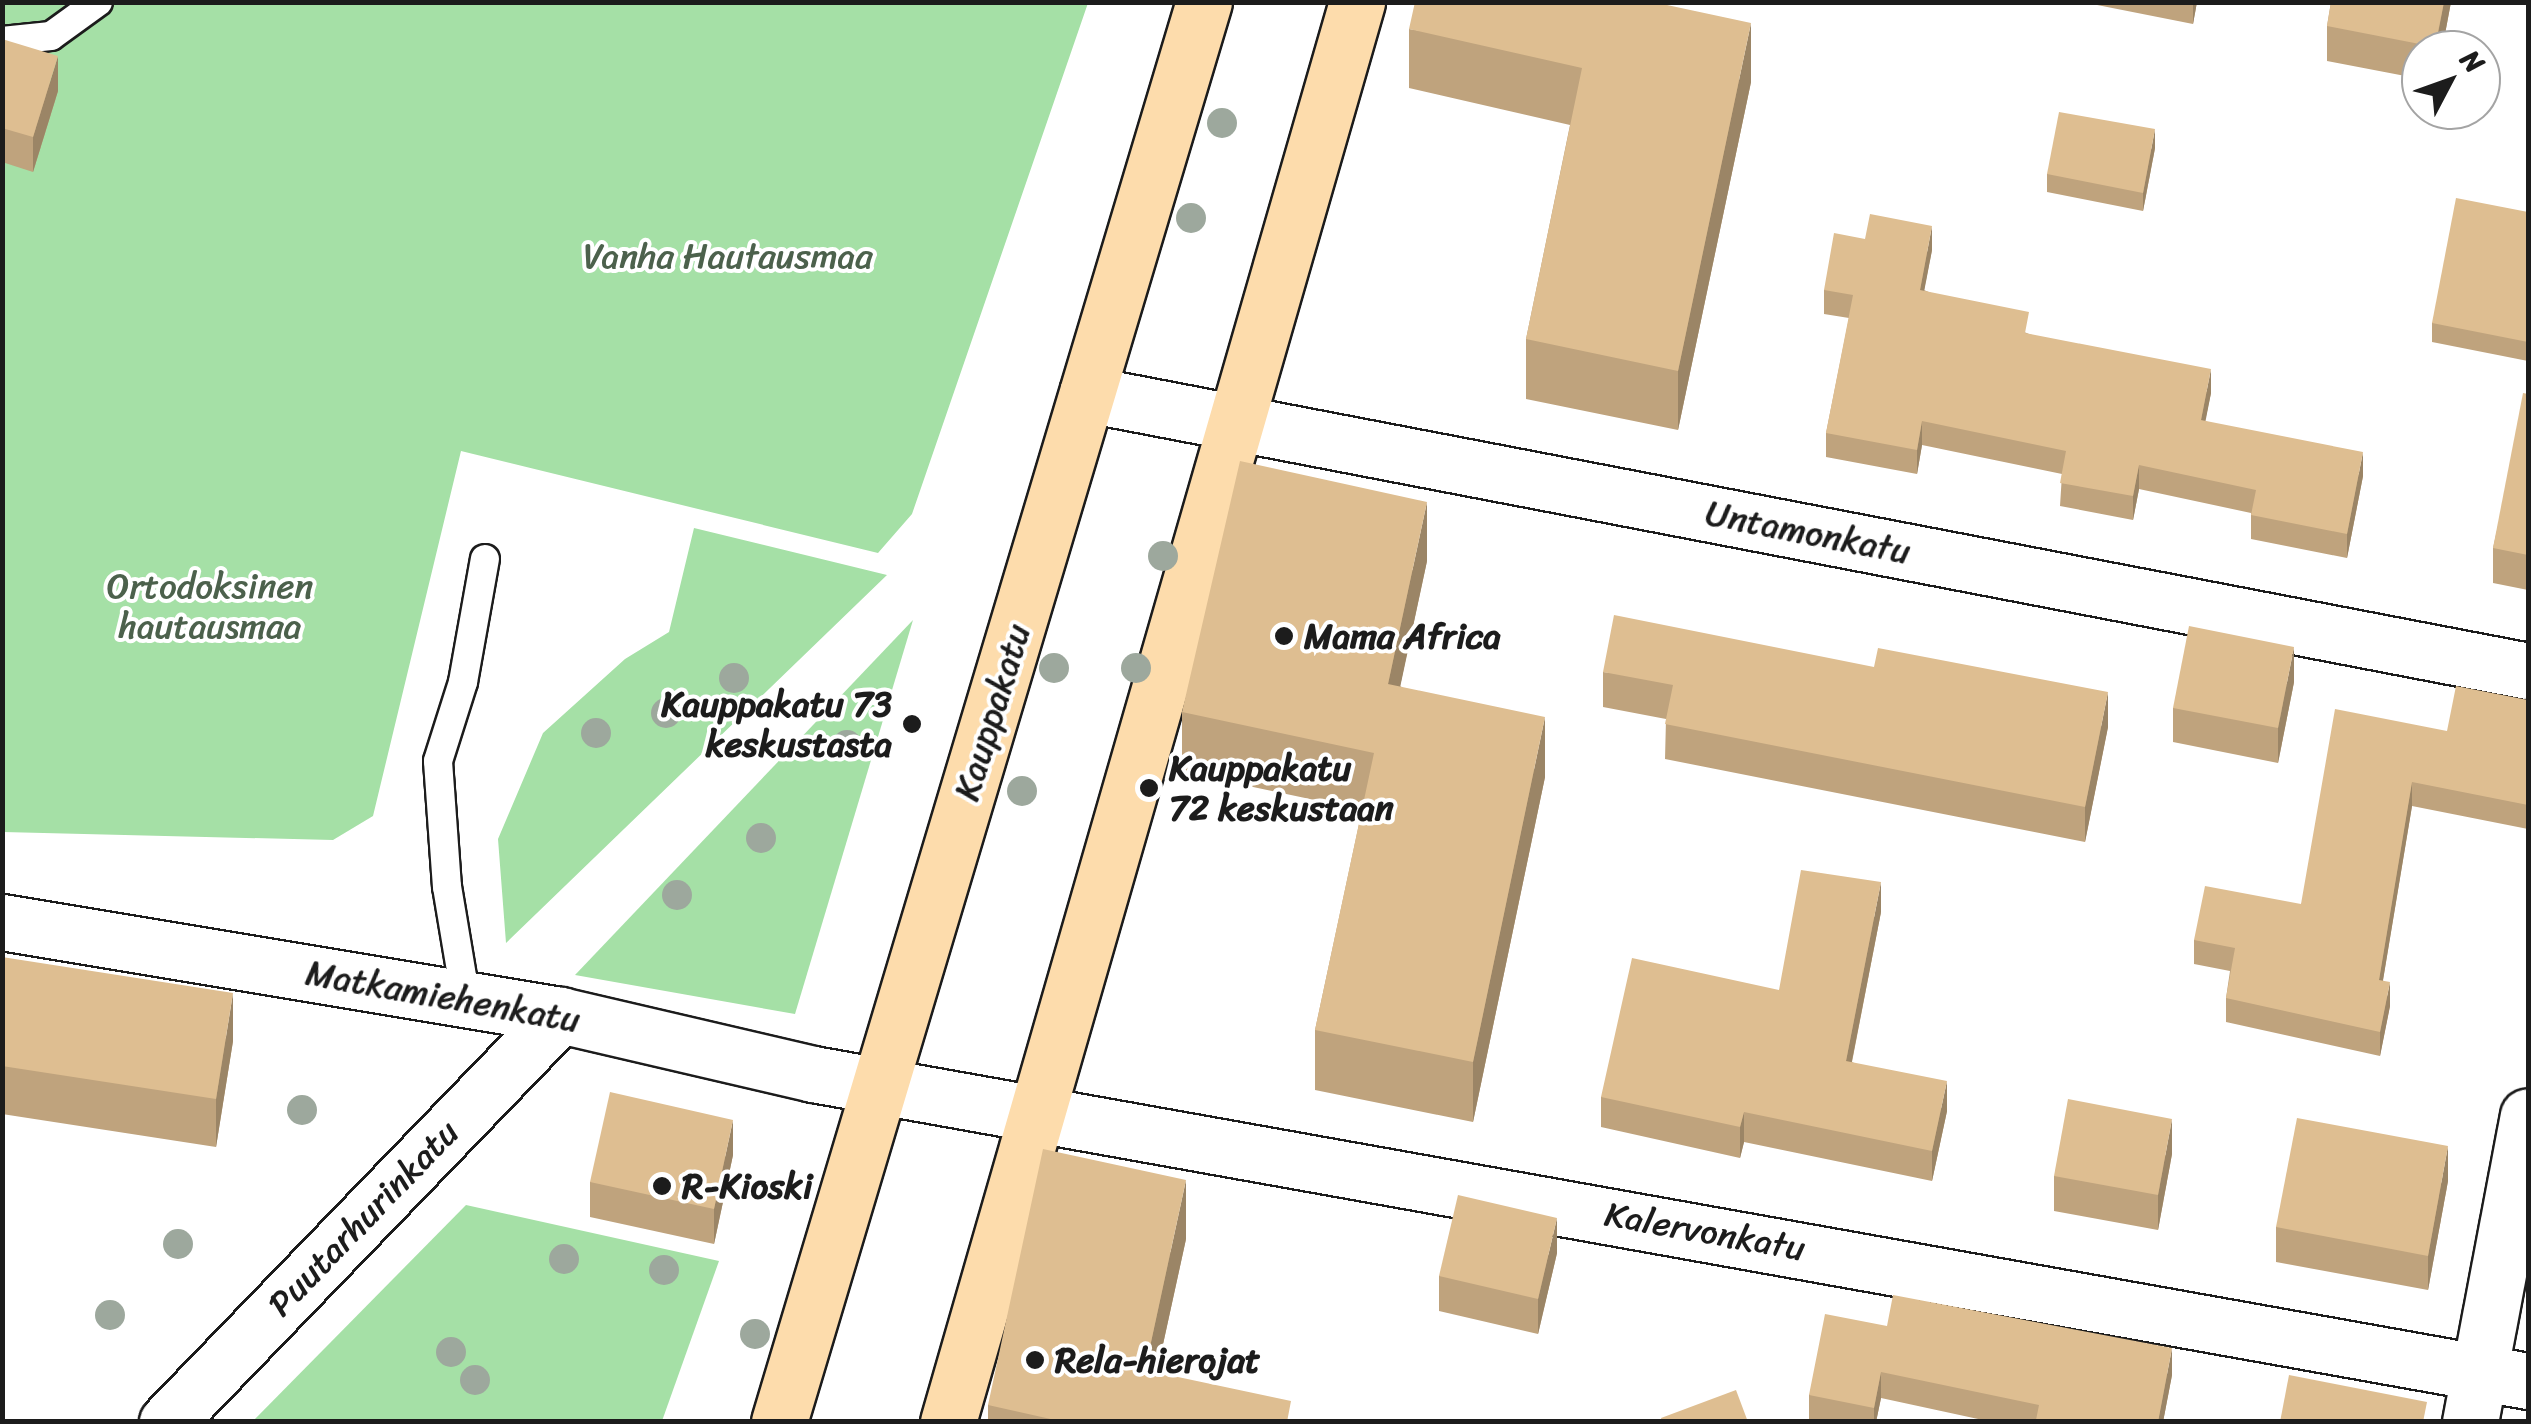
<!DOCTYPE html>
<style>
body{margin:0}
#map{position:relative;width:2531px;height:1424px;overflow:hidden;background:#fff;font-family:Sriracha,sans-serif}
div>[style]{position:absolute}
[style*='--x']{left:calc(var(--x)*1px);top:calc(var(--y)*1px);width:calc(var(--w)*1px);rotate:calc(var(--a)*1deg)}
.green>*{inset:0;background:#a5e0a6}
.roads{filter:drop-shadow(2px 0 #1c1c1c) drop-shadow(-2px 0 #1c1c1c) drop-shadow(0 2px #1c1c1c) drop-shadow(0 -2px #1c1c1c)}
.lane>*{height:28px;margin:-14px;padding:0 14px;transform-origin:14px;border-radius:14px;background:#fff}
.street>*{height:55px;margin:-27.5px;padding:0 27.5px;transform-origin:27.5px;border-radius:27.5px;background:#fff}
.primary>*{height:55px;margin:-27.5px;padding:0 27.5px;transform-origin:27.5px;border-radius:27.5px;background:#fddcac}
.trees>*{width:30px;height:30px;margin:-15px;border-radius:50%;background:#9da89d}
.wall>*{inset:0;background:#bfa37d}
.shaded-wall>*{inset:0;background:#9b8566}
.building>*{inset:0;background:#debe91}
.dots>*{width:28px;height:28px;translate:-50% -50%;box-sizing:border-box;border:5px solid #fff;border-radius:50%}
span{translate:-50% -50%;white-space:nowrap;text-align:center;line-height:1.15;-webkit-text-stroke:8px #fff;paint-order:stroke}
.park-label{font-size:35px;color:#4c614c}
.street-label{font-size:35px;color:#1c1c1c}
.poi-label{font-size:35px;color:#1c1c1c;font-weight:700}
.left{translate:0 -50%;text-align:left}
.right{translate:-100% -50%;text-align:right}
.frame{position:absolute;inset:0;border:5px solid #1c1c1c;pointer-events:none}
.north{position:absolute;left:2401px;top:30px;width:100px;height:100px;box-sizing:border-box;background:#fff;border:2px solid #a4a4a4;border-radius:50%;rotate:49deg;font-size:28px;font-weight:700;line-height:40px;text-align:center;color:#1c1c1c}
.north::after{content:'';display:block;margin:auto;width:35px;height:45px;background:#1c1c1c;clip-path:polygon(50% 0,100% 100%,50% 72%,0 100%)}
</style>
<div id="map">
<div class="green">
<div style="clip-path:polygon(3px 3px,1088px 3px,912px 514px,878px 553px,461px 451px,373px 816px,333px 840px,3px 832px)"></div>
<div style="clip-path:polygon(694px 528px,887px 575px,506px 943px,498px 839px,543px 733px,625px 659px,669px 632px)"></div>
<div style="clip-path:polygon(913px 620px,795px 1014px,575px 975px)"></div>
<div style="clip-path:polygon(466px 1205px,719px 1261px,662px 1421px,253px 1421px)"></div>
</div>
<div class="roads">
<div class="lane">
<div style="--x:2;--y:41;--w:49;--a:-5.8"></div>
<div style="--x:51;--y:36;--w:58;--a:-35.9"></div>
<div style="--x:466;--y:1000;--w:115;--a:-99.5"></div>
<div style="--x:447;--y:887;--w:126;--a:-94.1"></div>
<div style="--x:438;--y:761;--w:83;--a:-72.4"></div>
<div style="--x:463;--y:682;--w:125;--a:-79.9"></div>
</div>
<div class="street">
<div style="--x:1087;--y:394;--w:1467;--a:10.88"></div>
<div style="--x:2;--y:922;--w:566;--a:9.46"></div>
<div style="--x:560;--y:1015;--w:260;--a:13.1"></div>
<div style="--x:813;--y:1074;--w:1742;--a:10.15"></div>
<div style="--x:167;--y:1422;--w:566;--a:-46"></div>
<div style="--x:2470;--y:1422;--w:311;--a:-79.3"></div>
</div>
<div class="primary">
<div style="--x:779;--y:1422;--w:1482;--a:-73.34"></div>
<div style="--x:948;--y:1422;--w:1478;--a:-73.93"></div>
</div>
</div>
<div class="trees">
<div style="left:1222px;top:123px"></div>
<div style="left:1191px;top:218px"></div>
<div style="left:1163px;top:556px"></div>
<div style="left:1054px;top:668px"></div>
<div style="left:1136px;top:668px"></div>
<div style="left:734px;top:678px"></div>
<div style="left:666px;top:713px"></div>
<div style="left:596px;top:733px"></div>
<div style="left:847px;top:745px"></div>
<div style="left:1022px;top:791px"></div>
<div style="left:761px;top:838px"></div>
<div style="left:677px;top:895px"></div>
<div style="left:302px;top:1110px"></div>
<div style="left:178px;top:1244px"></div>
<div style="left:564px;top:1259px"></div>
<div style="left:664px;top:1270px"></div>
<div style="left:110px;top:1315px"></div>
<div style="left:755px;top:1334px"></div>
<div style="left:451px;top:1352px"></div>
<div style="left:475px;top:1380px"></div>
</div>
<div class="wall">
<div style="clip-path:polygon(2082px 2px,2197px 2px,2193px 24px)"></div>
<div style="clip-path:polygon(2331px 2px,2451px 2px,2442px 50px,2421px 50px,2421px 79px,2327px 61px,2327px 26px)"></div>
<div style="clip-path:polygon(1409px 29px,1751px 82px,1678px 430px,1526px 399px,1526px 339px,1570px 125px,1409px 88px)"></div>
<div style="clip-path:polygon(2px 39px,58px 91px,33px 172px,2px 162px)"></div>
<div style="clip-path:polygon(2155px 148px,2143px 211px,2047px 192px,2047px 174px)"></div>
<div style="clip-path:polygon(2528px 212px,2528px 361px,2432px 342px,2432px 323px)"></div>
<div style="clip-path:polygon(1932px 250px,1924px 290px,2029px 334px,2211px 393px,2205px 421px,2363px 476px,2347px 558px,2251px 539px,2251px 513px,2139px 489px,2133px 520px,2060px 506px,2062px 474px,1922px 445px,1917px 474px,1826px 457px,1826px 433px,1849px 318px,1824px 314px,1824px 290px)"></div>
<div style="clip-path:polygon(2528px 394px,2528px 590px,2493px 583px,2493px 548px)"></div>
<div style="clip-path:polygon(1427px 561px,1400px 686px,1545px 777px,1473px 1122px,1315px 1090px,1315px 1030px,1362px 810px,1182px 772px,1182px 712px)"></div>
<div style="clip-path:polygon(1603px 672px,2108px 727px,2085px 842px,1665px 759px,1666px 719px,1603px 707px)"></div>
<div style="clip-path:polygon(2294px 682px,2278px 763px,2173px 742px,2173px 708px)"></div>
<div style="clip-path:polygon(2528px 700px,2528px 829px,2412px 806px,2383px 980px,2390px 1006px,2380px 1056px,2226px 1022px,2226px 998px,2230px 971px,2194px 964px,2194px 940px,2301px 904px,2447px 731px)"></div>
<div style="clip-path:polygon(1881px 912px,1852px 1062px,1947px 1111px,1932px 1181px,1744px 1142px,1740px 1158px,1601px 1127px,1601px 1097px,1779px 990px)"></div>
<div style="clip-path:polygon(2px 957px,233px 1041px,216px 1147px,2px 1114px)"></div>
<div style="clip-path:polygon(2172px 1154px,2158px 1230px,2054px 1211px,2054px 1176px)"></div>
<div style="clip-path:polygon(733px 1155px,714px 1244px,590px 1217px,590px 1182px)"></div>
<div style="clip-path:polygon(2448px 1181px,2428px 1290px,2276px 1262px,2276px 1227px)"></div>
<div style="clip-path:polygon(1186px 1239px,1157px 1372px,1291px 1422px,988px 1422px,988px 1405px)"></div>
<div style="clip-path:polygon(1557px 1253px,1538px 1334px,1439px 1311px,1439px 1276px)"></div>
<div style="clip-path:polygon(1887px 1326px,2172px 1375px,2163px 1422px,1992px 1422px,1881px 1398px,1876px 1422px,1809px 1422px,1809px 1395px)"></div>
</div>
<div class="shaded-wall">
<div style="clip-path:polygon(2193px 2px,2197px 2px,2193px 24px)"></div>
<div style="clip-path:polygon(2444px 2px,2451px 2px,2442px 50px,2435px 50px)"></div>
<div style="clip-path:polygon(1751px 23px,1751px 82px,1678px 430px,1678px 371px)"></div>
<div style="clip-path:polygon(58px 56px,58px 91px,33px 172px,33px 137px)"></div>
<div style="clip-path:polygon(2155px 129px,2155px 148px,2143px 211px,2143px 193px)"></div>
<div style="clip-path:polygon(1932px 226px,1932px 250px,1920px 313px,1920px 290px)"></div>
<div style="clip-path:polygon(2211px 369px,2211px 393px,2201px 444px,2201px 420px)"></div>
<div style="clip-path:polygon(1922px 421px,1922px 445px,1917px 474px,1917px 450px)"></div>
<div style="clip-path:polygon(2363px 452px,2363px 476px,2347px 558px,2347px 534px)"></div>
<div style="clip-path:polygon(2139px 465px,2139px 489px,2133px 520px,2133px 496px)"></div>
<div style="clip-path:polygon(1427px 502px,1427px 561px,1388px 744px,1388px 684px)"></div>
<div style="clip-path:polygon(2294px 647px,2294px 682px,2278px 763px,2278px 728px)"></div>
<div style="clip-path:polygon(2108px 692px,2108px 727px,2085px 842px,2085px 807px)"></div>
<div style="clip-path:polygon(1545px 717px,1545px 777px,1473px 1122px,1473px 1062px)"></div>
<div style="clip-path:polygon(2412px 782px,2412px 806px,2379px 1004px,2379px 980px)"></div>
<div style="clip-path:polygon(1881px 882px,1881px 912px,1846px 1091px,1846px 1061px)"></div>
<div style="clip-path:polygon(2390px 982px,2390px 1006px,2380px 1056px,2380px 1032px)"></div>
<div style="clip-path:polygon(233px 993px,233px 1041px,216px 1147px,216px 1099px)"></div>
<div style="clip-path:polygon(1947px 1081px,1947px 1111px,1932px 1181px,1932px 1151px)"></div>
<div style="clip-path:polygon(1744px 1112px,1744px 1142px,1740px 1158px,1740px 1127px)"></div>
<div style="clip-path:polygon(2172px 1119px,2172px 1154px,2158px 1230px,2158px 1195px)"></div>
<div style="clip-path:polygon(733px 1120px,733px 1155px,714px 1244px,714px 1209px)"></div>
<div style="clip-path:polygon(2448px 1146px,2448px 1181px,2428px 1290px,2428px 1256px)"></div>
<div style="clip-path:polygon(1186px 1180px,1186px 1239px,1146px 1422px,1145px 1370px)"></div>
<div style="clip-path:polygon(1557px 1218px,1557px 1253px,1538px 1334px,1538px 1299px)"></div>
<div style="clip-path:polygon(2172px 1348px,2172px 1375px,2163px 1422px,2158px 1422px)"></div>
<div style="clip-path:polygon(1881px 1372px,1881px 1398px,1876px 1422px,1874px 1422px,1874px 1408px)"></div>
</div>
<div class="building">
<div style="clip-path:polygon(1415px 2px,1653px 2px,1751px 23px,1678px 371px,1526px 339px,1582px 68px,1409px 29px)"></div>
<div style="clip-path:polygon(2331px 2px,2444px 2px,2435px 47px,2327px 26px)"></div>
<div style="clip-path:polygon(2px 39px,58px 56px,33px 137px,2px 128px)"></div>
<div style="clip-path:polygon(2059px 112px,2155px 129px,2143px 193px,2047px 174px)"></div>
<div style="clip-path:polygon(2456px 198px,2528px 212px,2528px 342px,2432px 323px)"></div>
<div style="clip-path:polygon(1870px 214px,1932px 226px,1920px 290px,2029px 312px,2025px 333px,2211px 369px,2201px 420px,2363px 452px,2347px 534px,2251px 515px,2256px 490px,2139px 465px,2133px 496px,2060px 483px,2066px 451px,1922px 421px,1917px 450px,1826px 433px,1853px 295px,1824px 290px,1834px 233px,1865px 239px)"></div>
<div style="clip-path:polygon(2523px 393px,2528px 394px,2528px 555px,2493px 548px)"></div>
<div style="clip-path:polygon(1240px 461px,1427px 502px,1388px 684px,1545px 717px,1473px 1062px,1315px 1030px,1374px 753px,1182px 712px)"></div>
<div style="clip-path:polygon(1614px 615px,1874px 667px,1878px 648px,2108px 692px,2085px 807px,1665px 724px,1673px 685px,1603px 672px)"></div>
<div style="clip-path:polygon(2189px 626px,2294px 647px,2278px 728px,2173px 708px)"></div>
<div style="clip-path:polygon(2456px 686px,2528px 700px,2528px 805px,2412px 782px,2379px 980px,2390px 982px,2380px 1032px,2226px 998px,2235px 948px,2194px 940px,2205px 886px,2301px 904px,2335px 709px,2447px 731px)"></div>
<div style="clip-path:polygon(1801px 870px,1881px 882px,1846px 1061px,1947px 1081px,1932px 1151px,1744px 1112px,1740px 1127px,1601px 1097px,1632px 958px,1779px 990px)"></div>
<div style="clip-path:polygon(2px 957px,233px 993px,216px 1099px,2px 1066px)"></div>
<div style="clip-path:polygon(610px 1092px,733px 1120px,714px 1209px,590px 1182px)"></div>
<div style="clip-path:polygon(2068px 1099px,2172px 1119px,2158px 1195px,2054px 1176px)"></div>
<div style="clip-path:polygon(2297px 1118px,2448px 1146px,2428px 1256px,2276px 1227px)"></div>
<div style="clip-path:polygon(1043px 1149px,1186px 1180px,1145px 1370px,1291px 1401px,1287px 1422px,1064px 1422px,988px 1405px)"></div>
<div style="clip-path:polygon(1458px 1195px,1557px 1218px,1538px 1299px,1439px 1276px)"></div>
<div style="clip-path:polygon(1893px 1295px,2172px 1348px,2158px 1422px,2045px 1422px,2036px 1420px,2039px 1405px,1881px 1372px,1874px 1408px,1809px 1395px,1825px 1314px,1887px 1326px)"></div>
<div style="clip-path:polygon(2289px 1375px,2427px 1402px,2423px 1422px,2280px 1422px)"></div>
<div style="clip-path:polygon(1736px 1390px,1748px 1422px,1662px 1422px,1661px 1418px)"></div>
</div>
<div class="dots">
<div style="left:1284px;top:636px;background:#1c1c1c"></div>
<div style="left:912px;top:724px;background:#1c1c1c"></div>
<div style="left:1149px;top:788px;background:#1c1c1c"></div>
<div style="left:662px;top:1186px;background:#1c1c1c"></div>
<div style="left:1035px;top:1360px;background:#1c1c1c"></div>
</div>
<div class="park-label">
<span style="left:728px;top:256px">Vanha Hautausmaa</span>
<span style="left:210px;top:606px">Ortodoksinen<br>hautausmaa</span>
</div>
<div class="street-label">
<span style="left:1808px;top:532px;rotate:11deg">Untamonkatu</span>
<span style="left:992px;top:712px;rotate:-73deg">Kauppakatu</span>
<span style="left:443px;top:996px;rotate:10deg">Matkamiehenkatu</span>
<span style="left:363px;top:1218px;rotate:-46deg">Puutarhurinkatu</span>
<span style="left:1705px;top:1231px;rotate:10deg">Kalervonkatu</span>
</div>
<div class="poi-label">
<span class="left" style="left:1304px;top:636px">Mama Africa</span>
<span class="right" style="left:892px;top:724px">Kauppakatu 73<br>keskustasta</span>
<span class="left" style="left:1169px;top:788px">Kauppakatu<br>72 keskustaan</span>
<span class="left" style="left:682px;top:1186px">R-Kioski</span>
<span class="left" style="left:1055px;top:1360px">Rela-hierojat</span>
</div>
<div class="frame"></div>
<div class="north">N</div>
</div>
